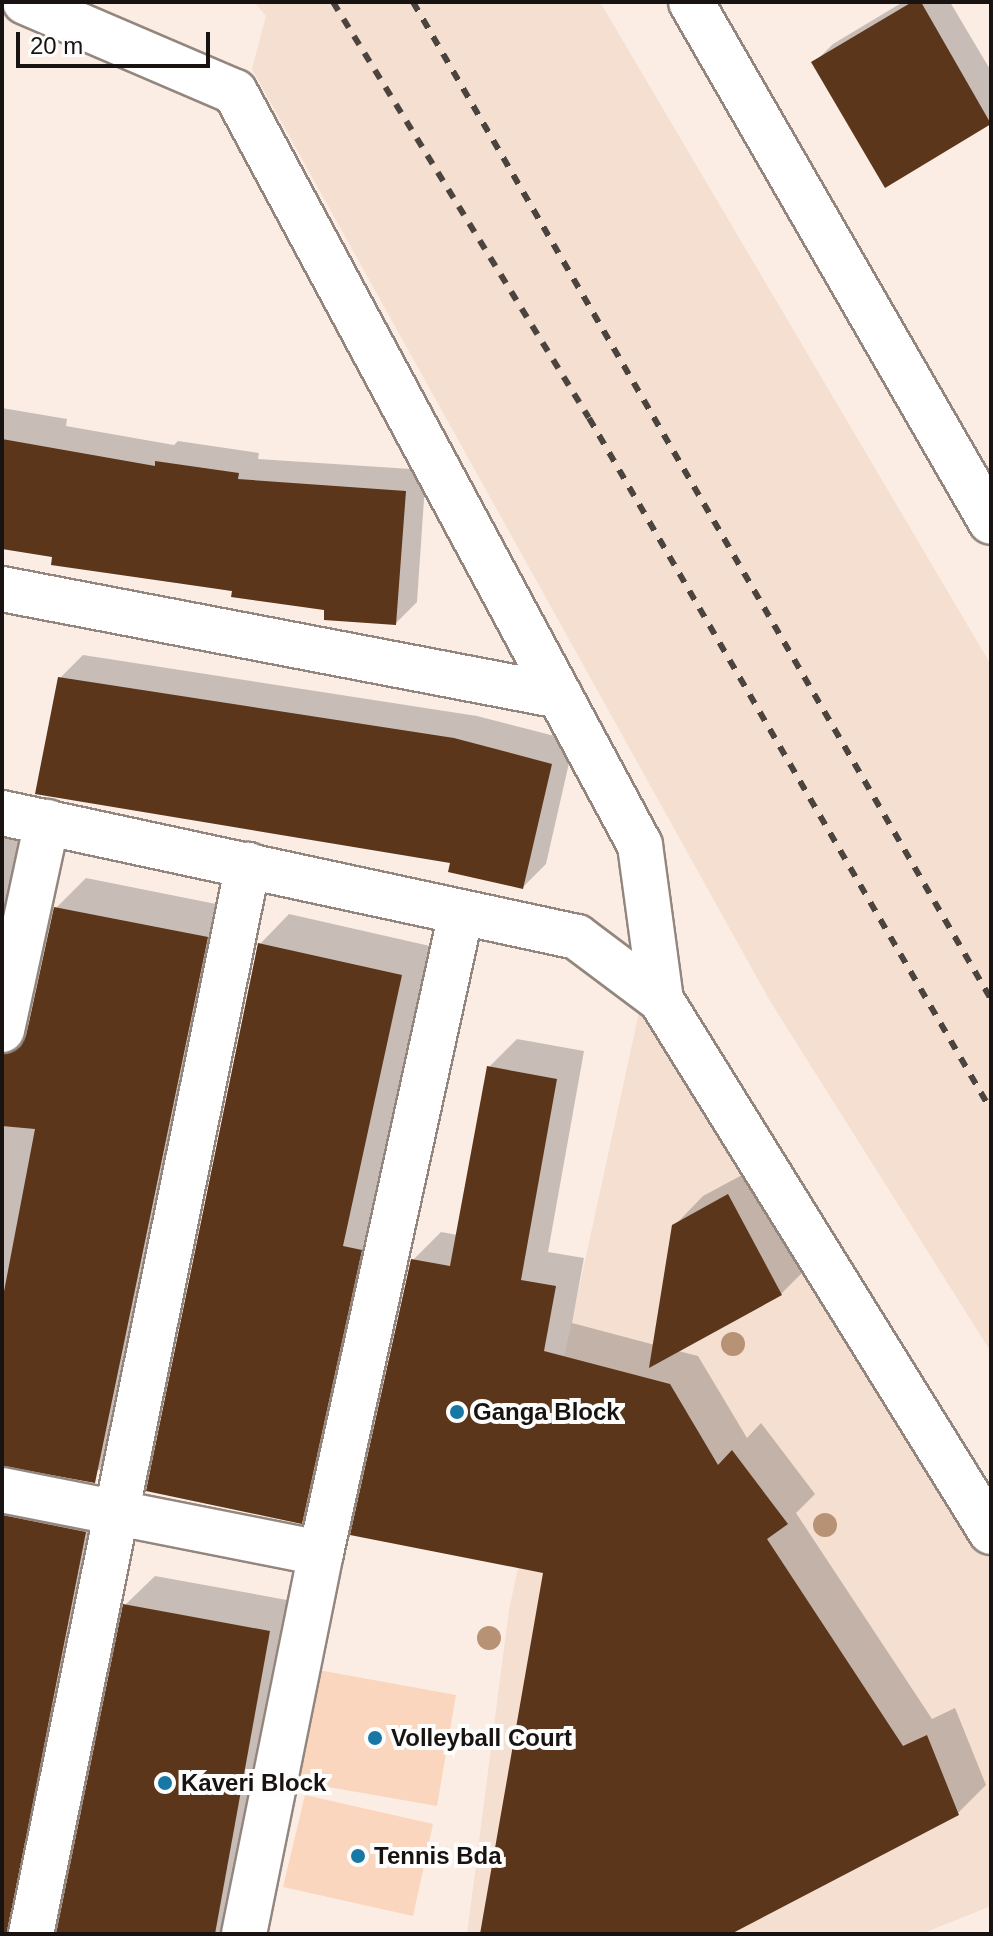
<!DOCTYPE html>
<style>
body{margin:0}
#map{position:relative;width:993px;height:1936px;overflow:hidden;background:#fbede4;font-family:Helvetica,sans-serif}
div>[style]{position:absolute}
[style*='--x']{left:calc(var(--x)*1px);top:calc(var(--y)*1px);width:calc(var(--w)*1px);rotate:calc(var(--a)*1deg)}
.built>*{inset:0;background:#f4dfd1}
.green>*{inset:0;background:#fad6be}
.shadow>*{inset:0;background:#0003}
.building>*{inset:0;background:#5c361b}
.roads{filter:drop-shadow(2px 0 #93867e) drop-shadow(-2px 0 #93867e) drop-shadow(0 2px #93867e) drop-shadow(0 -2px #93867e)}
.minor>*{height:44px;margin:-22px;padding:0 22px;transform-origin:22px;border-radius:22px;background:#fff}
.rail>*{height:6px;margin-top:-3px;transform-origin:0;background:repeating-linear-gradient(90deg,#4a433e 0 10px,transparent 0 20px)}
.trees>*{width:24px;height:24px;margin:-12px;border-radius:50%;background:#b89274}
.dots>*{width:22px;height:22px;translate:-50% -50%;box-sizing:border-box;border:4px solid #fdfdfd;border-radius:50%}
span{translate:-50% -50%;white-space:nowrap;text-align:center;line-height:1.15;-webkit-text-stroke:8px #fdfdfd;paint-order:stroke}
.poi-label{font-size:24px;color:#181310;font-weight:700}
.left{translate:0 -50%;text-align:left}
.frame{position:absolute;inset:0;border:4px solid #181310;pointer-events:none}
.scale{position:absolute;left:16px;top:32px;width:194px;height:36px;box-sizing:border-box;border:4px solid #181310;border-top:0;padding-left:10px;font-size:24px;line-height:28px;white-space:nowrap;color:#181310;-webkit-text-stroke:6px #fdfdfd;paint-order:stroke}
</style>
<div id="map">
<div class="built">
<div style="clip-path:polygon(254px 2px,600px 2px,991px 665px,991px 1352px,770px 1001px,252px 69px,266px 16px)"></div>
<div style="clip-path:polygon(653px 948px,991px 1562px,991px 1906px,921px 1934px,467px 1934px,509px 1610px)"></div>
</div>
<div class="green">
<div style="clip-path:polygon(313px 1669px,456px 1695px,437px 1806px,294px 1781px)"></div>
<div style="clip-path:polygon(305px 1795px,433px 1824px,413px 1916px,283px 1887px)"></div>
</div>
<div class="shadow">
<div style="clip-path:polygon(903px 2px,950px 2px,991px 71px,991px 122px,885px 185px,814px 63px,833px 44px)"></div>
<div style="clip-path:polygon(2px 408px,67px 419px,66px 426px,174px 445px,178px 441px,259px 453px,258px 459px,426px 470px,417px 602px,396px 623px,2px 547px)"></div>
<div style="clip-path:polygon(83px 655px,477px 716px,574px 741px,546px 864px,523px 887px,453px 861px,60px 678px)"></div>
<div style="clip-path:polygon(2px 812px,44px 820px,7px 1009px,26px 1026px,31px 1025px,56px 908px,86px 878px,236px 908px,128px 1440px,99px 1470px,2px 1451px)"></div>
<div style="clip-path:polygon(289px 914px,430px 946px,371px 1217px,390px 1221px,331px 1492px,301px 1522px,260px 944px)"></div>
<div style="clip-path:polygon(517px 1039px,584px 1051px,548px 1252px,584px 1258px,572px 1323px,655px 1345px,674px 1226px,703px 1196px,757px 1167px,810px 1265px,781px 1294px,678px 1351px,698px 1356px,747px 1438px,761px 1423px,815px 1494px,796px 1513px,932px 1719px,955px 1708px,986px 1785px,958px 1813px,727px 1934px,484px 1934px,545px 1571px,413px 1260px,441px 1232px,458px 1235px,489px 1067px)"></div>
<div style="clip-path:polygon(2px 1514px,109px 1532px,36px 1913px,55px 1930px,60px 1929px,125px 1605px,155px 1576px,298px 1602px,238px 1934px,2px 1934px)"></div>
</div>
<div class="building">
<div style="clip-path:polygon(912px 2px,921px 2px,991px 124px,885px 188px,811px 62px)"></div>
<div style="clip-path:polygon(2px 439px,155px 466px,155px 461px,239px 473px,238px 479px,406px 491px,396px 625px,324px 620px,324px 610px,231px 597px,232px 591px,51px 565px,52px 557px,2px 549px)"></div>
<div style="clip-path:polygon(58px 677px,454px 738px,552px 764px,523px 889px,448px 872px,450px 863px,35px 794px)"></div>
<div style="clip-path:polygon(54px 907px,208px 937px,95px 1483px,2px 1466px,2px 1302px,35px 1129px,2px 1126px,2px 1054px,20px 1047px,26px 1036px)"></div>
<div style="clip-path:polygon(258px 943px,402px 975px,343px 1246px,362px 1250px,302px 1524px,146px 1491px)"></div>
<div style="clip-path:polygon(487px 1066px,557px 1079px,521px 1280px,556px 1286px,544px 1351px,670px 1384px,718px 1465px,732px 1450px,788px 1524px,767px 1539px,903px 1746px,927px 1735px,959px 1815px,731px 1934px,480px 1934px,543px 1573px,350px 1535px,411px 1259px,450px 1266px)"></div>
<div style="clip-path:polygon(728px 1194px,782px 1295px,649px 1368px,672px 1225px)"></div>
<div style="clip-path:polygon(2px 1515px,86px 1532px,7px 1934px,2px 1934px)"></div>
<div style="clip-path:polygon(123px 1604px,270px 1631px,215px 1934px,56px 1934px)"></div>
</div>
<div class="roads">
<div class="minor">
<div style="--x:25;--y:2;--w:228;--a:23.2"></div>
<div style="--x:235;--y:92;--w:855;--a:61.73"></div>
<div style="--x:640;--y:845;--w:156;--a:82.3"></div>
<div style="--x:691;--y:2;--w:600;--a:60.02"></div>
<div style="--x:2;--y:589;--w:568;--a:10.86"></div>
<div style="--x:2;--y:813;--w:588;--a:12.17"></div>
<div style="--x:577;--y:937;--w:105;--a:36.9"></div>
<div style="--x:661;--y:1000;--w:626;--a:58.19"></div>
<div style="--x:2;--y:1030;--w:213;--a:-77.8"></div>
<div style="--x:2;--y:1490;--w:325;--a:11.2"></div>
<div style="--x:31;--y:1934;--w:1091;--a:-78.53"></div>
<div style="--x:244;--y:1934;--w:389;--a:-78.6"></div>
<div style="--x:321;--y:1553;--w:655;--a:-77.66"></div>
</div>
</div>
<div class="rail">
<div style="--x:333;--y:2;--w:488;--a:58.4"></div>
<div style="--x:589;--y:418;--w:800;--a:59.85"></div>
<div style="--x:413;--y:2;--w:1152;--a:59.9"></div>
</div>
<div class="trees">
<div style="left:733px;top:1344px"></div>
<div style="left:825px;top:1525px"></div>
<div style="left:489px;top:1638px"></div>
</div>
<div class="dots">
<div style="left:457px;top:1412px;background:#1878a5"></div>
<div style="left:375px;top:1738px;background:#1878a5"></div>
<div style="left:165px;top:1783px;background:#1878a5"></div>
<div style="left:358px;top:1856px;background:#1878a5"></div>
</div>
<div class="poi-label">
<span class="left" style="left:473px;top:1412px">Ganga Block</span>
<span class="left" style="left:391px;top:1738px">Volleyball Court</span>
<span class="left" style="left:181px;top:1783px">Kaveri Block</span>
<span class="left" style="left:374px;top:1856px">Tennis Bda</span>
</div>
<div class="frame"></div>
<div class="scale">20 m</div>
</div>
